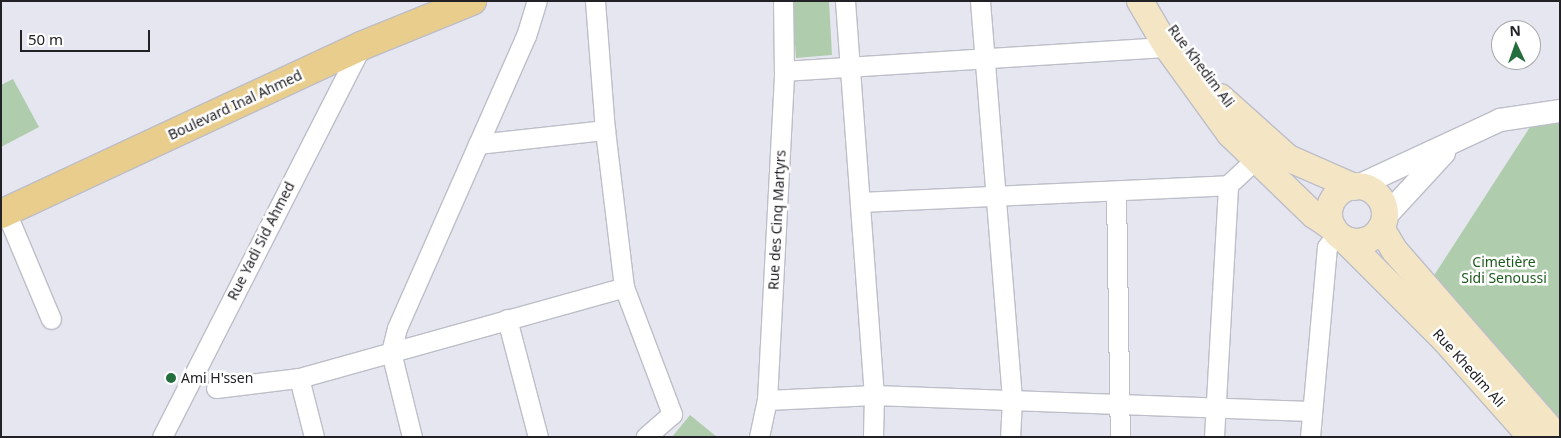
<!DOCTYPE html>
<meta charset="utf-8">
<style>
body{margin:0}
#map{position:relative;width:1561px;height:438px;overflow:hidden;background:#e5e6f0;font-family:"Noto Sans",sans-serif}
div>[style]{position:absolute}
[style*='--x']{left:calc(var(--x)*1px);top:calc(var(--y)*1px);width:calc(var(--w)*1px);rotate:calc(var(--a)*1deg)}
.green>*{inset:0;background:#afcdac}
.roads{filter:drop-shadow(1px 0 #bdbec8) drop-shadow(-1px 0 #bdbec8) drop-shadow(0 1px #bdbec8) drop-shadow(0 -1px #bdbec8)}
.minor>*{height:19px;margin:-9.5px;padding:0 9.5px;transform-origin:9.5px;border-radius:9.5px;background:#fff}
.tertiary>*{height:22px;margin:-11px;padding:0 11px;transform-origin:11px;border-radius:11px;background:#fff}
.secondary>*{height:26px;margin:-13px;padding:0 13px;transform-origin:13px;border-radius:13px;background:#f4e6c5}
.secondary>.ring{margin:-13px;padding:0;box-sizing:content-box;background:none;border:26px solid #f4e6c5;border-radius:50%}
.primary>*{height:28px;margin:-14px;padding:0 14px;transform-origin:14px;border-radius:14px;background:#e9cd8c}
.dots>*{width:14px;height:14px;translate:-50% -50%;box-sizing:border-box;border:2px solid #fff;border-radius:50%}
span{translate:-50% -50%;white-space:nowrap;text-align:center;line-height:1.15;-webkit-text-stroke:5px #fff;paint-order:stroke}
.street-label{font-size:14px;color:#222226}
.park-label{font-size:14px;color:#1c591b}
.poi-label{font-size:14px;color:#222226}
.left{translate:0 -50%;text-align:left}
.frame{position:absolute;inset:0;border:2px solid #222226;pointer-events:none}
.north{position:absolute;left:1491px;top:20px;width:50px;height:50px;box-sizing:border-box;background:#fff;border:1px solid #a7a7a8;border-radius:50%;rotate:357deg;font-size:14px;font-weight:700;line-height:20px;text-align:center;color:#222226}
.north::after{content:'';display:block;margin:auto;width:18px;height:22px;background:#236e3c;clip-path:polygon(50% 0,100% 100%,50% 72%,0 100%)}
.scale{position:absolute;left:20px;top:30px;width:130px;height:22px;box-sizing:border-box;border:2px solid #222226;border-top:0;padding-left:6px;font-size:15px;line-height:18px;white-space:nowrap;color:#222226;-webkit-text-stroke:4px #fff;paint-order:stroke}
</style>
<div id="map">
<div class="green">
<div style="clip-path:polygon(792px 1px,829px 1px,832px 55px,796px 58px)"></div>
<div style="clip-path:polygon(13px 79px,39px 127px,1px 147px,1px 85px)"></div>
<div style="clip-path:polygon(1560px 123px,1560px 419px,1433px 277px,1530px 127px)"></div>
<div style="clip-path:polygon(690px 415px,717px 437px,672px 437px)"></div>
</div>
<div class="roads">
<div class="minor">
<div style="--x:595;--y:1;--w:129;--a:85.6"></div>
<div style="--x:605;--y:130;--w:158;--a:83.1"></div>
<div style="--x:624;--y:287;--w:136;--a:69.3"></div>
<div style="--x:672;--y:414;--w:35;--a:139"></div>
<div style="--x:845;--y:1;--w:395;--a:85.8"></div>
<div style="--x:874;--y:395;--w:42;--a:91.4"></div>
<div style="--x:980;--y:1;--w:400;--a:85.4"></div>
<div style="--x:1012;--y:400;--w:37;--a:93"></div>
<div style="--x:784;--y:71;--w:384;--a:-3.6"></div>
<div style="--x:478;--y:144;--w:128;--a:-6.3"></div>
<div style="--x:1116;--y:191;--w:246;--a:89.1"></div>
<div style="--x:860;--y:202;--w:368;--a:-2.6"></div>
<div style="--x:1228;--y:185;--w:35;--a:-43"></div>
<div style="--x:6;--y:212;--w:116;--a:67.2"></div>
<div style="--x:507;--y:319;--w:122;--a:75.3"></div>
<div style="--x:299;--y:378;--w:61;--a:75.7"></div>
<div style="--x:216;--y:388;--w:84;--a:-6.9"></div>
<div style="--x:299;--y:378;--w:337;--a:-15.6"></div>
<div style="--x:767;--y:400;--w:107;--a:-2.7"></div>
<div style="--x:874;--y:395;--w:438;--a:2.1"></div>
<div style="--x:162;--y:437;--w:439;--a:-63"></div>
<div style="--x:412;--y:437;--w:88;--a:-103.9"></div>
<div style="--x:391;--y:352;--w:25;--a:-76"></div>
<div style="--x:397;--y:328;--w:319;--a:-66.2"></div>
<div style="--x:526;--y:36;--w:37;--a:-73"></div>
<div style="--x:759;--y:437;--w:38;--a:-78"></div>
<div style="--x:767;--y:400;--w:329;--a:-87"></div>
<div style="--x:784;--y:71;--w:70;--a:-90.8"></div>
<div style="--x:1214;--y:437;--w:252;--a:-86.8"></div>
<div style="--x:1310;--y:437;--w:191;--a:-84.9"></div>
<div style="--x:1327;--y:247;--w:17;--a:-54"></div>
</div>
<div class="tertiary">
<div style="--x:1358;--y:186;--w:157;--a:-24.9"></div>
<div style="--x:1500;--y:120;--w:61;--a:-8.5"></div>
<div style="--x:1385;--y:217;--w:87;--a:-47.3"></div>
</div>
<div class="secondary">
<div style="--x:1140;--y:1;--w:53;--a:59.6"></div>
<div style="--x:1167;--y:47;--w:107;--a:54.1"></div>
<div style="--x:1230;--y:134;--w:117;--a:44"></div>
<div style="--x:1314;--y:215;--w:23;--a:34"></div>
<div style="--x:1220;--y:97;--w:91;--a:41.9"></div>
<div style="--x:1288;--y:158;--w:72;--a:23.7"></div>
<div class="ring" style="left:1329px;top:186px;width:30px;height:30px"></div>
<div style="--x:1381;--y:228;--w:27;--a:59"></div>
<div style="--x:1395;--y:251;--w:247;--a:48.9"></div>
<div style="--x:1343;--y:238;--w:144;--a:45"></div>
<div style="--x:1445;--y:340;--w:130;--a:48.4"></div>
</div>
<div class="primary">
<div style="--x:1;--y:214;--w:397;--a:-25"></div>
<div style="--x:361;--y:46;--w:120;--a:-22.1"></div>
</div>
</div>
<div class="dots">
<div style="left:171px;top:378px;background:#236e3c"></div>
</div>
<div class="street-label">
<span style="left:1201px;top:66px;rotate:53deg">Rue Khedim Ali</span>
<span style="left:235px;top:105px;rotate:-25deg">Boulevard Inal Ahmed</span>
<span style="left:777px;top:220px;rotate:-87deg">Rue des Cinq Martyrs</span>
<span style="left:261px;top:241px;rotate:-63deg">Rue Yadi Sid Ahmed</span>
<span style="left:1469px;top:368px;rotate:48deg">Rue Khedim Ali</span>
</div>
<div class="park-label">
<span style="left:1504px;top:270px">Cimetière<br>Sidi Senoussi</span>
</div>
<div class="poi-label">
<span class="left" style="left:181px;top:378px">Ami H'ssen</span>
</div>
<div class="frame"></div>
<div class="north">N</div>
<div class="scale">50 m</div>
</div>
